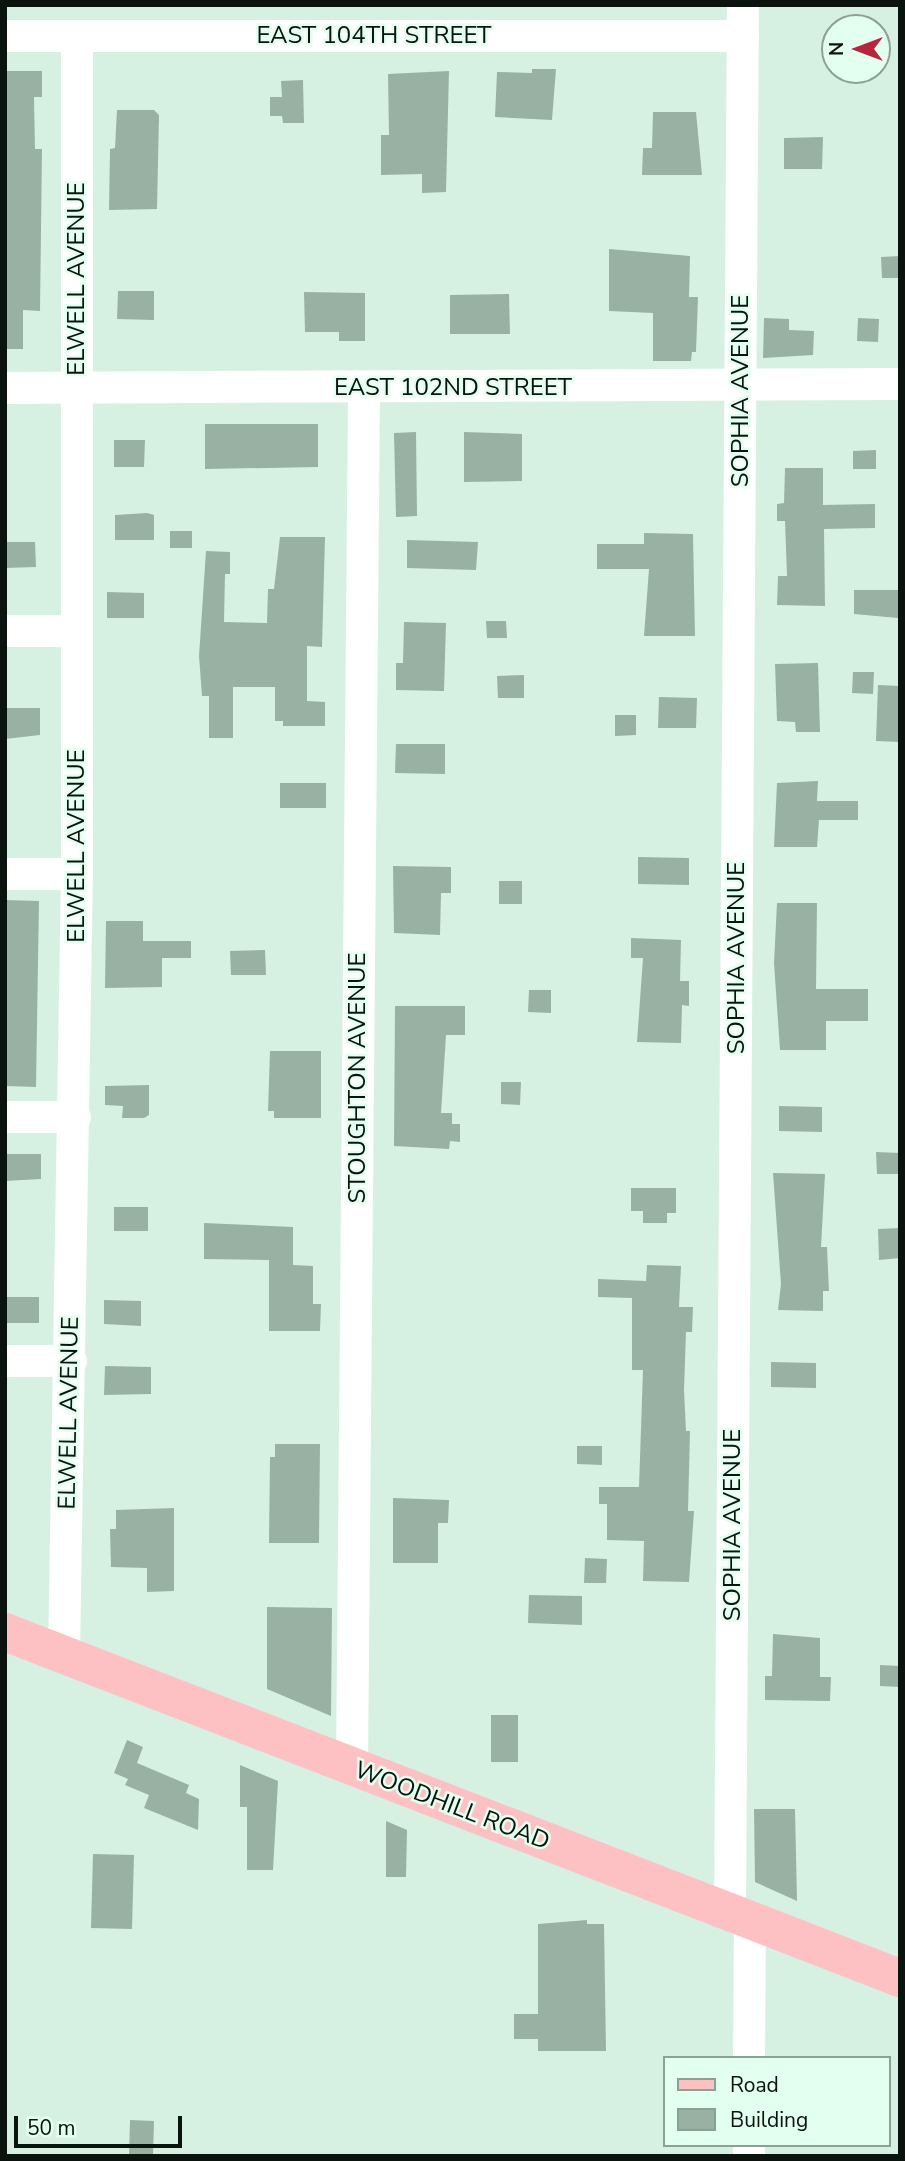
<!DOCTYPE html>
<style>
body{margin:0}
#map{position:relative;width:905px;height:2161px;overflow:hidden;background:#d6f1e2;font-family:"Nunito Sans",sans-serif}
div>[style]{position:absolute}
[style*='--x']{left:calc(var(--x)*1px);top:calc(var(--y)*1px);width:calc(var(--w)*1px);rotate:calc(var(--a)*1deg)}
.building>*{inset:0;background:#98b1a3}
.minor>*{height:32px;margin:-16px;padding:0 16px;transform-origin:16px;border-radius:16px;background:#fff}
.major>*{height:38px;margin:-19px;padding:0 19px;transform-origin:19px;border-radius:19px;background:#fdc1c4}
span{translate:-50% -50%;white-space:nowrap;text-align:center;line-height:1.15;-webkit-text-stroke:5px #e3ffef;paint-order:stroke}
.street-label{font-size:24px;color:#0a130e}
.frame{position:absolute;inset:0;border:7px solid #0a130e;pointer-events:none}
.legend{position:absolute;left:663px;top:2056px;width:228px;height:91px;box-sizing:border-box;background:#e3ffef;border:2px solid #8ca195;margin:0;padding:9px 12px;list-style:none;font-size:21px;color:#0a130e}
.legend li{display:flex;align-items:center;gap:14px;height:35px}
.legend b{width:35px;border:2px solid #8ca195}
.north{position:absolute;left:821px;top:14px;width:70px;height:70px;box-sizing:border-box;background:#e3ffef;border:2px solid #8ca195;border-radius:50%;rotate:270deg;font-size:19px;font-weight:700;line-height:28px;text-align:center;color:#0a130e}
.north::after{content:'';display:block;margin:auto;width:24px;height:32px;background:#b8263e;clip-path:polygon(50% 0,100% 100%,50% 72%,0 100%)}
.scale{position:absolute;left:14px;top:2116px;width:168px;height:32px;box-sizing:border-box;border:4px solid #0a130e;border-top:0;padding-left:9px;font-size:21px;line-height:24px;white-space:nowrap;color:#0a130e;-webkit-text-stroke:5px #e3ffef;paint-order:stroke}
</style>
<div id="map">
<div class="building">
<div style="clip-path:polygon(532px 69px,556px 69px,552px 120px,495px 117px,497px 72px,532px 73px)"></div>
<div style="clip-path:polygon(5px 71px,42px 71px,42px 97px,34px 97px,35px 149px,42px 149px,40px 311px,23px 310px,23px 349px,5px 349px)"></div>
<div style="clip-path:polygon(449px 71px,446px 192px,422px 193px,422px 174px,381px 175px,381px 135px,389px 135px,388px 74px)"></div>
<div style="clip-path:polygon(303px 80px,304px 123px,283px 123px,282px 116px,270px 116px,270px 97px,282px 97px,281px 81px)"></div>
<div style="clip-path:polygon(117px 110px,154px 110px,159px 115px,157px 209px,109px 210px,110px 149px,115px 148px)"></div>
<div style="clip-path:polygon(653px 112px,696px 112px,702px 175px,642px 175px,643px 148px,652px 148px)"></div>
<div style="clip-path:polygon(823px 137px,822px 169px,784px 169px,784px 138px)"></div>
<div style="clip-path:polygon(609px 249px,690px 256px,689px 297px,698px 297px,696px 352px,692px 352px,691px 361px,653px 361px,653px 313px,609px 311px)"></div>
<div style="clip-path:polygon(900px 256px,900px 278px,882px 278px,881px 257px)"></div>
<div style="clip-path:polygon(118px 291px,154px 291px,154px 320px,117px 319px)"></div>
<div style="clip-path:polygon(304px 292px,365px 293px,365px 341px,339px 341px,339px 332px,305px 332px)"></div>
<div style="clip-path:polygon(509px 294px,510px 334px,450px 334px,450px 295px)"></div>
<div style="clip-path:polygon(764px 318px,789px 319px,789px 330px,814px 331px,813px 355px,763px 358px)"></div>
<div style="clip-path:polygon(858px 318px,879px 319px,878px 342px,857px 341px)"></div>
<div style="clip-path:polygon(205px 424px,318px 424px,318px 467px,205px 469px)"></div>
<div style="clip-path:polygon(416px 432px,417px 516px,396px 517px,394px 433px)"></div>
<div style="clip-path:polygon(464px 432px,522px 434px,522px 481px,464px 482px)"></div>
<div style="clip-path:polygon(114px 440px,145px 440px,144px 467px,114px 467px)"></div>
<div style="clip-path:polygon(876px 450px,876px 469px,853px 469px,853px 451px)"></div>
<div style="clip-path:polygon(785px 468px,823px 468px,823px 505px,875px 504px,875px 528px,824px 529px,825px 606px,777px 605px,778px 576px,787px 576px,785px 521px,777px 521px,777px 504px,784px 503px)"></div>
<div style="clip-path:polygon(147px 513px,154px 515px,154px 540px,115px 540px,115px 515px)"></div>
<div style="clip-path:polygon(170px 531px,192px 531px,192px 548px,170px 548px)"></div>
<div style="clip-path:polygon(644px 533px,693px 534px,695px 636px,644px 636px,649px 569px,597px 569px,597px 544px,644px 544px)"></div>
<div style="clip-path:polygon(280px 537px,325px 537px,322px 647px,307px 646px,307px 701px,325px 702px,325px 726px,283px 726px,283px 721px,275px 721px,275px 687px,233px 687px,233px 738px,209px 738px,209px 696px,202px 696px,199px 656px,206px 551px,230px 552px,230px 574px,225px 574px,224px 622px,267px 623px,268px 589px,274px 589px)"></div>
<div style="clip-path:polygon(407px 540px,478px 542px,476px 570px,407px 568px)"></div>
<div style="clip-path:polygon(5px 542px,35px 542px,36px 567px,5px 568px)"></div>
<div style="clip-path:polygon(854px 590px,899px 590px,898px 618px,854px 614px)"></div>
<div style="clip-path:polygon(107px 592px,144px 593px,144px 618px,107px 618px)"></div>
<div style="clip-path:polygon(486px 621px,506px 621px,507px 638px,487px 638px)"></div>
<div style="clip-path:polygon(404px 622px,446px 623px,444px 691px,396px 690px,396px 663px,403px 663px)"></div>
<div style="clip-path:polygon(818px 663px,820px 732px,796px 732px,795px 722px,777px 721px,775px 664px)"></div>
<div style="clip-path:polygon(853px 672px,874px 672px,873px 694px,852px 693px)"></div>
<div style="clip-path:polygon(524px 675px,524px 698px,498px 698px,497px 676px)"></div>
<div style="clip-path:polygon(878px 685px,900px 686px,900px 742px,876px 741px)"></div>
<div style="clip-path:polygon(659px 697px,697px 698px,696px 728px,658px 728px)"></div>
<div style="clip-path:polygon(5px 708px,40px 708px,40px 735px,5px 739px)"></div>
<div style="clip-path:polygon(615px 715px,636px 715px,636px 735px,615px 736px)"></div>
<div style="clip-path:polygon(396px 744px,445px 744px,445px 774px,395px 773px)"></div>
<div style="clip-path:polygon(818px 781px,817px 801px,858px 801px,858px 820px,819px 820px,817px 847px,774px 847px,777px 783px)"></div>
<div style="clip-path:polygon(280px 783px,326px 783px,326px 808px,280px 808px)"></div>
<div style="clip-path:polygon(638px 857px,689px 858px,689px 885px,638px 884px)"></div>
<div style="clip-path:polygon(393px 866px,451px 867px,451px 893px,441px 893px,440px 935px,394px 933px)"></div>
<div style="clip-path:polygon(499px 881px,522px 881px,522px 904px,499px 904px)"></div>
<div style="clip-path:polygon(5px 900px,39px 901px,36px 1087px,5px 1086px)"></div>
<div style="clip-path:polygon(777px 903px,817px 903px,816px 989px,868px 989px,868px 1021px,826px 1021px,826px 1050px,780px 1050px,774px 963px)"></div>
<div style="clip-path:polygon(106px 921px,143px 921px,143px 941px,191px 941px,191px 958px,162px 958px,162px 987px,105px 988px)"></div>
<div style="clip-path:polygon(631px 938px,681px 940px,680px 981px,689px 981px,689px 1006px,682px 1005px,681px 1043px,637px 1042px,643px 958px,631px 958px)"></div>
<div style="clip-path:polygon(265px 950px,266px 975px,231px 975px,230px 951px)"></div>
<div style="clip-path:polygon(529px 990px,551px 990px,551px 1013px,528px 1012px)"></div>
<div style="clip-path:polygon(395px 1006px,465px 1006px,465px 1035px,446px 1035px,441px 1113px,452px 1113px,452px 1124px,460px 1124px,460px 1142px,450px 1141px,449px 1149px,394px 1146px)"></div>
<div style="clip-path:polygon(270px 1051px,321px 1051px,321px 1118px,274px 1118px,274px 1111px,268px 1111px)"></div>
<div style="clip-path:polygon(501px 1082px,521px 1082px,520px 1105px,501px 1104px)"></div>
<div style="clip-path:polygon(149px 1085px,149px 1115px,144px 1118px,122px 1118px,123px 1106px,105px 1105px,105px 1086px)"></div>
<div style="clip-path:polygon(779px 1106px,822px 1107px,822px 1132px,779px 1131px)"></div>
<div style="clip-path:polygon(876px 1152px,900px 1153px,900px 1174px,877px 1174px)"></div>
<div style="clip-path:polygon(5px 1154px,41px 1154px,41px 1179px,5px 1181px)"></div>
<div style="clip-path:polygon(773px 1173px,825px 1174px,821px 1247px,827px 1247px,829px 1291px,823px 1291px,823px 1311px,778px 1310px,781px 1284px)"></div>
<div style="clip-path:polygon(631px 1188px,676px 1188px,676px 1213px,667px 1213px,667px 1223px,643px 1223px,643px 1211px,631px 1211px)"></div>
<div style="clip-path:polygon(114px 1207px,148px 1207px,148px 1231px,114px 1231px)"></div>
<div style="clip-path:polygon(204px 1223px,293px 1227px,293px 1265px,313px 1266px,313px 1304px,321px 1304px,320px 1331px,269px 1331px,269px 1260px,204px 1259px)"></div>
<div style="clip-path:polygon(900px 1228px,900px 1258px,879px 1260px,878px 1229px)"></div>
<div style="clip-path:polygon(647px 1265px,681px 1266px,679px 1307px,693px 1307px,692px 1332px,686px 1332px,684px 1390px,686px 1431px,690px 1431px,688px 1511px,694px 1511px,689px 1582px,643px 1581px,644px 1541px,607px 1540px,607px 1504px,599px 1504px,599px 1487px,639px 1487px,643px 1370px,632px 1370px,632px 1298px,598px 1297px,598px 1279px,646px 1281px)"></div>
<div style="clip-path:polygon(5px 1297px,39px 1297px,39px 1323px,5px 1323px)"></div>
<div style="clip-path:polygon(104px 1300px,141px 1301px,141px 1326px,104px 1324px)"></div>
<div style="clip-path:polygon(771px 1362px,816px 1363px,816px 1388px,771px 1387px)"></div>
<div style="clip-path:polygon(105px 1366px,151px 1367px,151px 1394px,104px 1395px)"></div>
<div style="clip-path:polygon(275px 1444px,320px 1444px,319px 1543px,269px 1543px,270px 1457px,275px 1457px)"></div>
<div style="clip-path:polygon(577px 1446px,602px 1446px,602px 1465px,577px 1464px)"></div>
<div style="clip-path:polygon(393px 1498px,449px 1500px,448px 1523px,438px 1523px,438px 1563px,393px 1563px)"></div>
<div style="clip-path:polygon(174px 1508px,174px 1591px,147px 1592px,147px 1568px,111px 1567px,110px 1529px,116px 1529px,116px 1510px)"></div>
<div style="clip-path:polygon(585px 1558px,607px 1559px,606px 1583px,584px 1583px)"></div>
<div style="clip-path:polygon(529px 1595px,582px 1596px,582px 1625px,528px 1623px)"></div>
<div style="clip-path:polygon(267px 1607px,332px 1608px,331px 1716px,267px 1689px)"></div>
<div style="clip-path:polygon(773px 1634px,820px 1638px,820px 1677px,831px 1677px,830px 1701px,765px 1700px,765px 1676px,772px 1676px)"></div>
<div style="clip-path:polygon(880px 1665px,900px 1666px,900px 1687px,880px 1686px)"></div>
<div style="clip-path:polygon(491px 1715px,518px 1715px,518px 1762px,491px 1762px)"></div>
<div style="clip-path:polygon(127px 1740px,143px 1747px,137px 1763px,189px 1785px,186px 1793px,199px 1799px,198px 1830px,144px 1808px,149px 1795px,125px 1785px,128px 1779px,114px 1773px)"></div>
<div style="clip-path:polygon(240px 1765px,278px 1781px,273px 1870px,247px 1870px,247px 1807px,240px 1807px)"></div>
<div style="clip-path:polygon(754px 1809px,795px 1809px,797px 1901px,755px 1882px)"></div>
<div style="clip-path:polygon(386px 1821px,407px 1830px,406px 1877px,386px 1877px)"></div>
<div style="clip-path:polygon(93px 1854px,134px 1855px,132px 1929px,91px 1928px)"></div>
<div style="clip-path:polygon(587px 1920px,587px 1924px,604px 1924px,606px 2051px,538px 2051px,538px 2039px,514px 2039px,514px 2014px,538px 2014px,538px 1924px)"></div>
<div style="clip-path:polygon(130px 2120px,154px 2121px,153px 2156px,129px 2156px)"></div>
</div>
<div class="minor">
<div style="--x:5;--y:36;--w:738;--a:0"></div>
<div style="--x:5;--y:388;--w:895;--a:-0.26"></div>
<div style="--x:5;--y:631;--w:72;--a:0"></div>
<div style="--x:5;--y:874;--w:72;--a:0"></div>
<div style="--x:5;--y:1117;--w:70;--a:0"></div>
<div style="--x:5;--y:1361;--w:66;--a:0"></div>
<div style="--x:64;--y:1655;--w:781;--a:-89.05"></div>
<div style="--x:77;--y:874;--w:838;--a:-90"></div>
<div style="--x:352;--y:1768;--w:1380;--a:-89.5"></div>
<div style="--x:730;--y:1911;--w:1906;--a:-89.61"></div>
<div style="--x:749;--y:2058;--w:140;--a:-89.6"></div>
<div style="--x:749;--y:2156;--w:11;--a:-90"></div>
</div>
<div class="major">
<div style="--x:5;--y:1632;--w:960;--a:21.14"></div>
</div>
<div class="street-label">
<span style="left:374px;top:36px">EAST 104TH STREET</span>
<span style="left:77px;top:279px;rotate:-90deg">ELWELL AVENUE</span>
<span style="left:453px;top:388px">EAST 102ND STREET</span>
<span style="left:741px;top:391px;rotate:-90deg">SOPHIA AVENUE</span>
<span style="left:77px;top:846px;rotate:-90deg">ELWELL AVENUE</span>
<span style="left:737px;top:958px;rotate:-90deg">SOPHIA AVENUE</span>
<span style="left:358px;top:1078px;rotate:-90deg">STOUGHTON AVENUE</span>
<span style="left:69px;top:1413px;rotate:-89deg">ELWELL AVENUE</span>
<span style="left:733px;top:1525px;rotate:-90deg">SOPHIA AVENUE</span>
<span style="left:452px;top:1806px;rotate:21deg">WOODHILL ROAD</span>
</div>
<div class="frame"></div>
<ul class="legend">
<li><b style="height:9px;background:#fdc1c4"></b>Road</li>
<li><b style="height:19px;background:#98b1a3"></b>Building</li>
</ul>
<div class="north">N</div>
<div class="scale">50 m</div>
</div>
